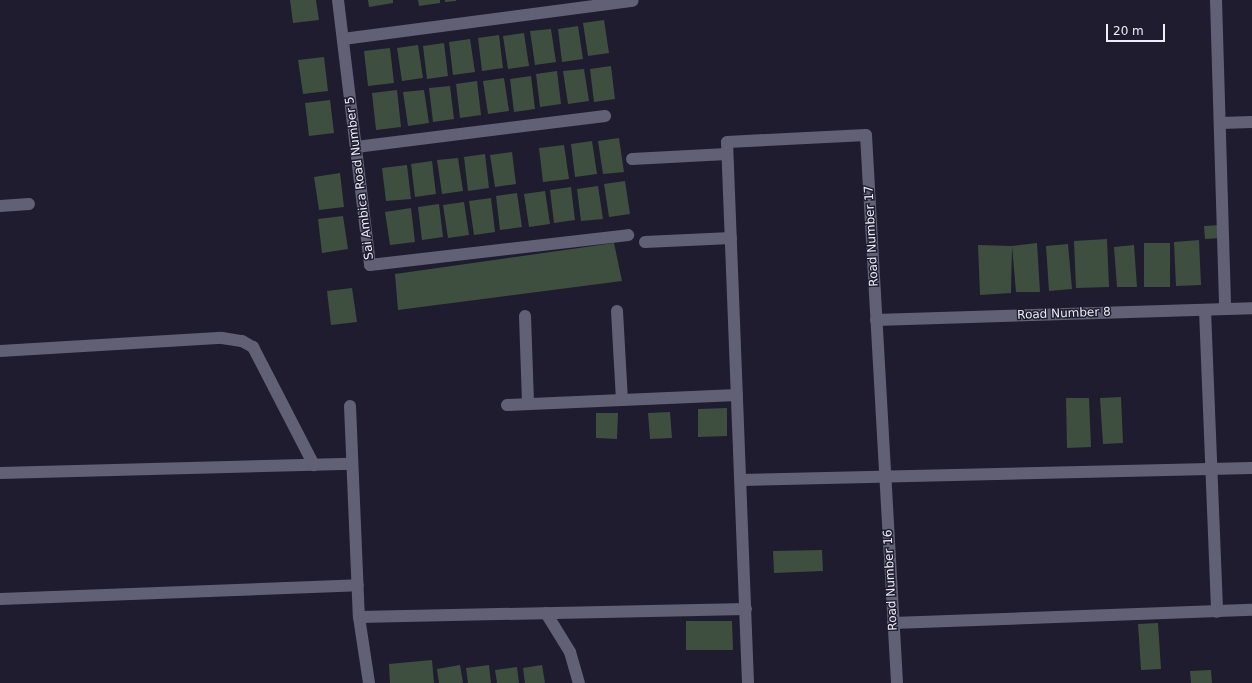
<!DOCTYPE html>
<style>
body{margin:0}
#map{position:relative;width:1252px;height:683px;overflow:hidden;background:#1e1c2e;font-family:"DejaVu Sans",sans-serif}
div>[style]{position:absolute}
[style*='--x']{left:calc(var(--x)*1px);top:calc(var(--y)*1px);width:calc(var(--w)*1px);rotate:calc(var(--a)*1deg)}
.building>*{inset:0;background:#3e4f3f}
.street>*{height:12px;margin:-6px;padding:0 6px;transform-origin:6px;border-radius:6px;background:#626075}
span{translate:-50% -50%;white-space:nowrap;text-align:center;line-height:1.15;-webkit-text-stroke:3px #1e1c2e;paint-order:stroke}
.street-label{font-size:12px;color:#eeedfa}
.scale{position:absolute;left:1106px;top:24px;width:59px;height:18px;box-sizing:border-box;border:2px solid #eeedfa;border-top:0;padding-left:5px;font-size:12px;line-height:14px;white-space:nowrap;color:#eeedfa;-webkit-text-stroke:3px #1e1c2e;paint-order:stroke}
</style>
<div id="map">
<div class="building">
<div style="clip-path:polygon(290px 0,316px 0,319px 20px,293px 23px)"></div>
<div style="clip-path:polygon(368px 0,393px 0,393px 3px,369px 7px)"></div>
<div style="clip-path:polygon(418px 0,440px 0,440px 3px,419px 6px)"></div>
<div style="clip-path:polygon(445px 0,456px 0,456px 1px,445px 2px)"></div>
<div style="clip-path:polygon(604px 20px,609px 53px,588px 56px,583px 23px)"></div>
<div style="clip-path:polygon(578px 26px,583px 59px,562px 62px,558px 29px)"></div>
<div style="clip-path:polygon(551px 29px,556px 62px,535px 65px,530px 31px)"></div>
<div style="clip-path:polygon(524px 33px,529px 66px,508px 69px,503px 36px)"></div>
<div style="clip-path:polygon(499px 35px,503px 68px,482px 71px,478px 38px)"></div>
<div style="clip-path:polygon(470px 39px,475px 72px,453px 75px,449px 42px)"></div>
<div style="clip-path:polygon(444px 43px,448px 76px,427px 79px,423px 46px)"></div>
<div style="clip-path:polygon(418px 45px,423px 78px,402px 81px,397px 48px)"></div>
<div style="clip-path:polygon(390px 48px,394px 83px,368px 86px,364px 51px)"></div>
<div style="clip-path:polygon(324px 57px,328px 91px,303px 94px,298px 60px)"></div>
<div style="clip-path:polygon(611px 66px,615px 99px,594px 102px,590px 69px)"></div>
<div style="clip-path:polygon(584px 69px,589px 101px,568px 104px,563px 71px)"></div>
<div style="clip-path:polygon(557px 71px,561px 104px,540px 107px,536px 74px)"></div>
<div style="clip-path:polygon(531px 76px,535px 109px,514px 112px,510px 79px)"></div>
<div style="clip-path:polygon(504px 78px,509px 111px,488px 114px,483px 81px)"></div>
<div style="clip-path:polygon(477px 81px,481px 115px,460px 118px,456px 84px)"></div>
<div style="clip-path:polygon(450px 86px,454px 119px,433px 122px,429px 88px)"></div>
<div style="clip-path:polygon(397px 90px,401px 127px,376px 130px,372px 93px)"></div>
<div style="clip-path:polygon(424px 90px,429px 123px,408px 126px,403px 92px)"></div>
<div style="clip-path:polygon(330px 100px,334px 133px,309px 136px,305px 103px)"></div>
<div style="clip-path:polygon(619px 138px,624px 172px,603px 174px,598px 141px)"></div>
<div style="clip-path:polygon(592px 141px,597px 174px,575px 177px,571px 144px)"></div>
<div style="clip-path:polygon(564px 145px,569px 179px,543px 182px,539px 148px)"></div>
<div style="clip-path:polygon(512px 152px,516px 184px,495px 187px,490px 155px)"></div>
<div style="clip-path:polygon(485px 154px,489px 188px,468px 191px,464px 157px)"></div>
<div style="clip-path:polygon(458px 158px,463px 191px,442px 194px,437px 160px)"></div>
<div style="clip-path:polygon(432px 161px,436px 194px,415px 197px,411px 164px)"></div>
<div style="clip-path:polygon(407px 165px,411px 199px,386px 201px,382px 168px)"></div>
<div style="clip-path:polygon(340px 173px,344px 207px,319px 210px,314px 177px)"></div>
<div style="clip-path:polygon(625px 181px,630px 214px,609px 217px,604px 184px)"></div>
<div style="clip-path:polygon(598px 186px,603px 219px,581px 221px,577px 189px)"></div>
<div style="clip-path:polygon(571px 187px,575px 220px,554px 223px,550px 190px)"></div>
<div style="clip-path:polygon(545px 191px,550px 224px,529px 227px,524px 194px)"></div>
<div style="clip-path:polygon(517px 193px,522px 227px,500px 230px,496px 196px)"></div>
<div style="clip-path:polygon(491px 198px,495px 232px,474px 235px,469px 201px)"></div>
<div style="clip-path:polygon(464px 202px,469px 235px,448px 238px,443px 205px)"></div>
<div style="clip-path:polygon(439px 204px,443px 237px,422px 240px,418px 207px)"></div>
<div style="clip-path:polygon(411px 208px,415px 242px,390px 245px,385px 212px)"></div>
<div style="clip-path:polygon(343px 216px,348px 249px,322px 253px,318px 219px)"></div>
<div style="clip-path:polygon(1220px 225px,1220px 238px,1205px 239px,1204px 226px)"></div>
<div style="clip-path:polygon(1107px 239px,1109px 287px,1076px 288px,1074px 241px)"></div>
<div style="clip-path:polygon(1199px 240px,1201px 285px,1176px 286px,1174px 242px)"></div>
<div style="clip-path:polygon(614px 243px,622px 281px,398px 310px,395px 274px)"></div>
<div style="clip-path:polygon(1037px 243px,1040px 292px,1016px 292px,1012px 246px)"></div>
<div style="clip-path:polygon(1144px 243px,1170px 243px,1170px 287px,1144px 287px)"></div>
<div style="clip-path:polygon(1068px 244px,1072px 289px,1049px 291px,1046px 246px)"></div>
<div style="clip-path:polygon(978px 245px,1012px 246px,1011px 293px,980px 295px)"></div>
<div style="clip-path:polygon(1134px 245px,1137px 287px,1117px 287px,1114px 247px)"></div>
<div style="clip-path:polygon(352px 288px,357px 322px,331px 325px,327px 291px)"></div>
<div style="clip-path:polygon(1121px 397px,1123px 443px,1103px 444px,1100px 398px)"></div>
<div style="clip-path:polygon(1066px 398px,1089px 398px,1091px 447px,1067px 448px)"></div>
<div style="clip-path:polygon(727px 408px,727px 436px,698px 437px,698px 409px)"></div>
<div style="clip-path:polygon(670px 412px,672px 438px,650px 439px,648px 413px)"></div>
<div style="clip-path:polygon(596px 413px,618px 413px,617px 439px,596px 438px)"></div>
<div style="clip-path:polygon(822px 550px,823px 571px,774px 573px,773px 551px)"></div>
<div style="clip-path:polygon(686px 621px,732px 621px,733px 650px,686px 650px)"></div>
<div style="clip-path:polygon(1158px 623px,1161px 669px,1141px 670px,1138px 624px)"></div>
<div style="clip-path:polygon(432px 660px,434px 683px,390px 683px,389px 664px)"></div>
<div style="clip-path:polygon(460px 665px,463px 683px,439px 683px,437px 669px)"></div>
<div style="clip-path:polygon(489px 665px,491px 683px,468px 683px,466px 668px)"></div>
<div style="clip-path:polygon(542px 665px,545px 683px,525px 683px,523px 668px)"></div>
<div style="clip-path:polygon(517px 667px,519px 683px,497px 683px,495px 670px)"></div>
<div style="clip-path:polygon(1211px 670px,1212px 683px,1191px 683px,1190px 671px)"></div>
</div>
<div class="street">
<div style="--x:338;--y:0;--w:267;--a:83.1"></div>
<div style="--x:370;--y:265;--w:260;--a:-6.6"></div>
<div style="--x:1216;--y:0;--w:309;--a:88.3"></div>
<div style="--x:343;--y:39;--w:292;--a:-7.5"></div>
<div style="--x:1220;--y:123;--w:32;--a:-2"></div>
<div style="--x:356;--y:147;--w:251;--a:-7.1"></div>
<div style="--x:632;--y:159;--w:95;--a:-3"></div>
<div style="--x:0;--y:206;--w:29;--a:-4"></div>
<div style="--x:645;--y:242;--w:86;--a:-2.7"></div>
<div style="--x:1205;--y:310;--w:302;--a:87.7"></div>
<div style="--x:617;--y:311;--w:89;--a:86.8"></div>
<div style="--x:525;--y:316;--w:88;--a:88"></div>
<div style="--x:876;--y:320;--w:376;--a:-1.8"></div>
<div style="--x:0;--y:351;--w:222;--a:-3.4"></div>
<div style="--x:222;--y:338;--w:20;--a:9"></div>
<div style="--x:242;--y:341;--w:13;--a:29"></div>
<div style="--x:253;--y:347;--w:133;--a:62.7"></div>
<div style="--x:507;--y:405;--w:230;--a:-2.5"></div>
<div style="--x:350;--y:406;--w:211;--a:87.6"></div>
<div style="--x:359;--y:617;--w:67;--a:81.4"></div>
<div style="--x:0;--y:473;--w:352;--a:-1.5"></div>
<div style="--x:741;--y:480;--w:511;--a:-1.35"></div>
<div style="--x:0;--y:599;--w:358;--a:-2.2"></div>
<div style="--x:546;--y:613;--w:46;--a:58.4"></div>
<div style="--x:570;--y:652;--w:32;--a:74"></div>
<div style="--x:359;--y:617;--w:387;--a:-1.2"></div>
<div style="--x:893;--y:623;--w:359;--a:-2.1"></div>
<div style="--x:748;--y:683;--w:541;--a:-92.22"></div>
<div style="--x:727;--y:142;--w:139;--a:-2.9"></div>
<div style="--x:866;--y:135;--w:549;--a:86.76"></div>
</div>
<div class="street-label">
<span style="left:360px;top:178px;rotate:-97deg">Sai Ambica Road Number 5</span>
<span style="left:872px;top:236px;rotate:-93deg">Road Number 17</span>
<span style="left:1064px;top:314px;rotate:-2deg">Road Number 8</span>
<span style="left:891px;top:580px;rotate:-93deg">Road Number 16</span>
</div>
<div class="scale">20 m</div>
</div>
